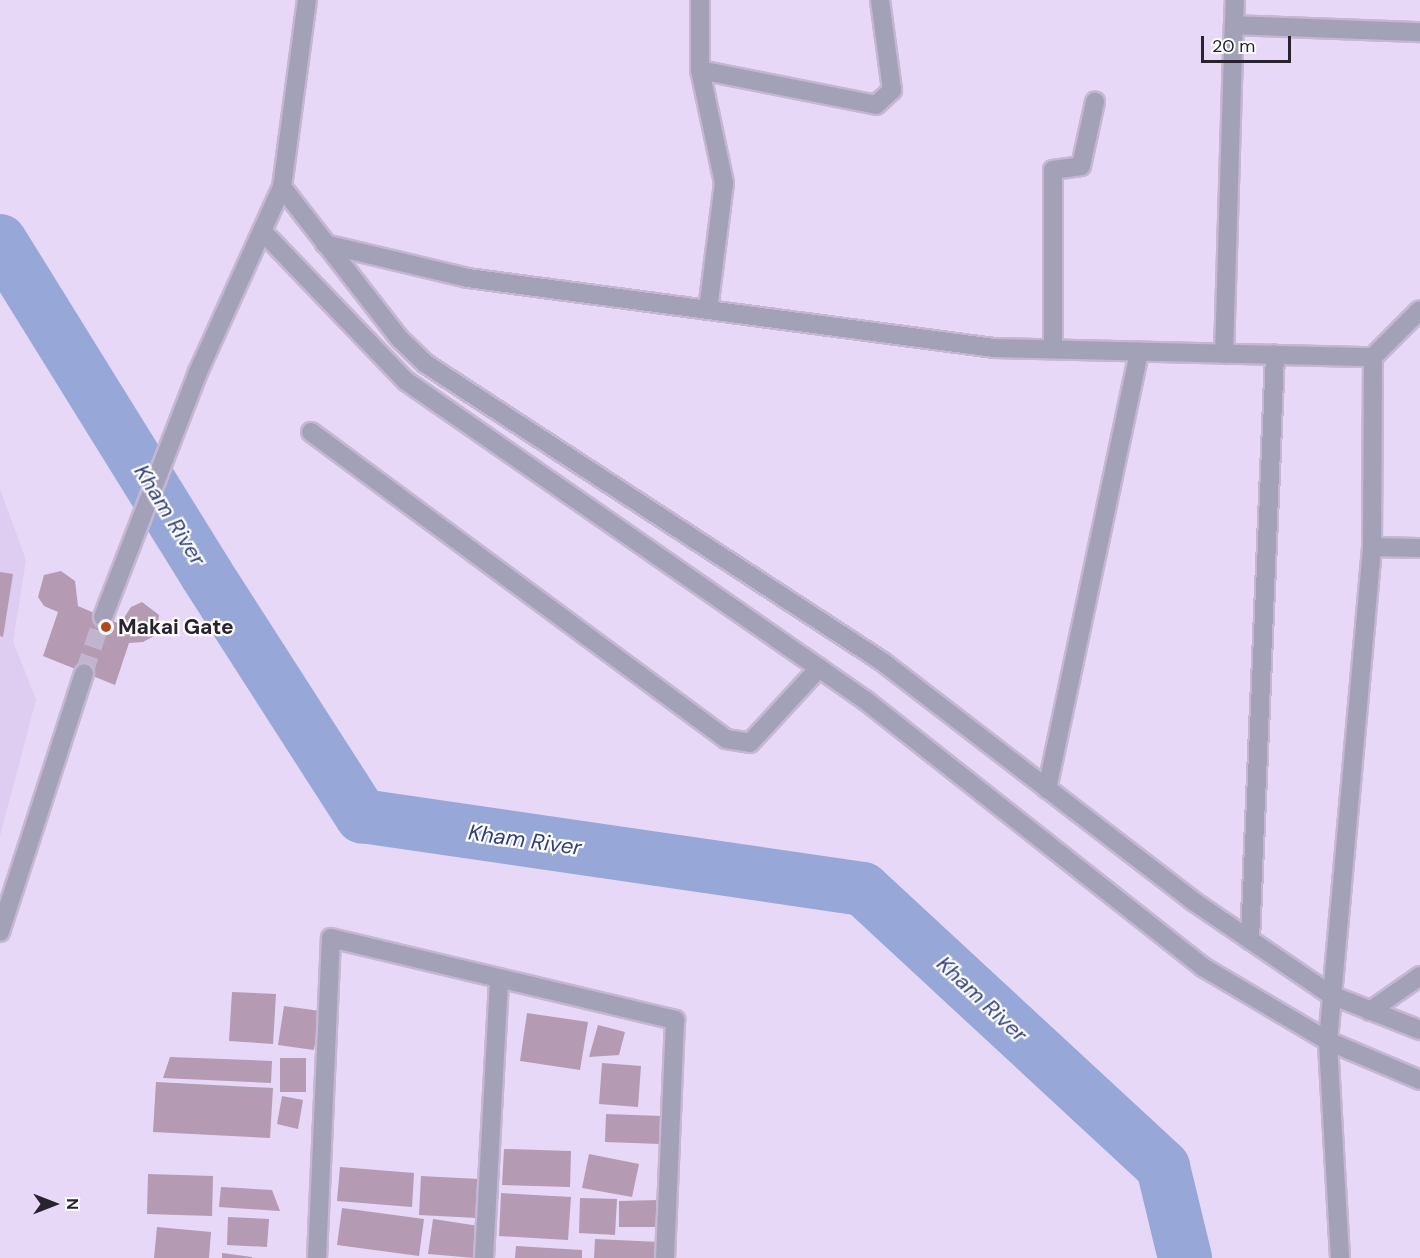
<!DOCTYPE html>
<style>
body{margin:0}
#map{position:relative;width:1420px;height:1258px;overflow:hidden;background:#e7d8f7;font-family:"DM Sans",sans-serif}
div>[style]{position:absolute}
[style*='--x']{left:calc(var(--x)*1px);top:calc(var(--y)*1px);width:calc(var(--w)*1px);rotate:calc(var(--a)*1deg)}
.built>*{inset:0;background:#deccf1}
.river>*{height:54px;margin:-27px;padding:0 27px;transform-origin:27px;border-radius:27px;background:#97a7d8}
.building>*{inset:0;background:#b49ab3}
.tertiary-tunnel>*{height:18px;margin-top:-9px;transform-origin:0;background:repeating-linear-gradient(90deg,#c1b4cf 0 18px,transparent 0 27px)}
.roads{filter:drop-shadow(2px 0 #c5b7d3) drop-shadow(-2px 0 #c5b7d3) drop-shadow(0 2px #c5b7d3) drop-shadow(0 -2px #c5b7d3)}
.minor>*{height:18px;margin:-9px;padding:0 9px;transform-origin:9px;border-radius:9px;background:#a3a1b8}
.tertiary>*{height:18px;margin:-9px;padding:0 9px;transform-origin:9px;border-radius:9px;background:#a3a1b8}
.dots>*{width:16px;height:16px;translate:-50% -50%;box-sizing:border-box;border:3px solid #fff;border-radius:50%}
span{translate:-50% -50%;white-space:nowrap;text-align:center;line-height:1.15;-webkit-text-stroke:4.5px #fff;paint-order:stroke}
.poi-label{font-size:21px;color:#29232f;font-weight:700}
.left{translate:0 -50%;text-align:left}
.water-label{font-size:22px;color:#2f3e7a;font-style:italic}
.north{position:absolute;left:24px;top:1174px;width:60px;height:60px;-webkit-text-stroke:4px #fff;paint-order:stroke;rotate:90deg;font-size:16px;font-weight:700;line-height:24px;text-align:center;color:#29232f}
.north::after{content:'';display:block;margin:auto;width:21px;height:27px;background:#29232f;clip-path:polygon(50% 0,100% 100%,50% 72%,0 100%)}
.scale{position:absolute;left:1201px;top:36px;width:90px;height:27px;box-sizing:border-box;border:3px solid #29232f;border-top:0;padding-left:8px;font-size:18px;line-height:21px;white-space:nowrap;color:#29232f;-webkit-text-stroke:4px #fff;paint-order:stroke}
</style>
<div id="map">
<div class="built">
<div style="clip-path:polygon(0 489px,26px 560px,13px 641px,36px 700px,0 836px)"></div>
</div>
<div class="river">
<div style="--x:0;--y:241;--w:393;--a:58.2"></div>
<div style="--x:207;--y:575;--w:287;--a:57.3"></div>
<div style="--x:362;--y:816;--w:506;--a:8.29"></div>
<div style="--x:863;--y:889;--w:409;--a:42.8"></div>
<div style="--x:1163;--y:1167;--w:94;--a:76.4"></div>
</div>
<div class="building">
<div style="clip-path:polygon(61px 571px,75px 581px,78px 606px,120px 624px,131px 607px,142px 602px,159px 615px,156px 635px,143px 642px,129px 643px,115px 685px,43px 656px,58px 612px,44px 606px,38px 597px,44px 575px)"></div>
<div style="clip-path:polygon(0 572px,13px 574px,3px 637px,0 636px)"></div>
<div style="clip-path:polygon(232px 992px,276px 994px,273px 1044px,229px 1041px)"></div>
<div style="clip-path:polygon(284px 1006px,320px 1011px,314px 1050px,278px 1045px)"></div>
<div style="clip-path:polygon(527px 1013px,588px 1022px,580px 1070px,520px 1061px)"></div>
<div style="clip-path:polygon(598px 1025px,625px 1032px,619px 1055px,589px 1057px)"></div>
<div style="clip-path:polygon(170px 1057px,272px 1061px,271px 1083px,163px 1078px)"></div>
<div style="clip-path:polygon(280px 1058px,306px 1058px,306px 1092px,280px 1092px)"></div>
<div style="clip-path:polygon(602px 1063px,641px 1066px,638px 1107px,599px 1104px)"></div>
<div style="clip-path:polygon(156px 1082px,273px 1088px,270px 1138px,153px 1132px)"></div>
<div style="clip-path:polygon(282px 1096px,303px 1100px,298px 1129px,277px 1124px)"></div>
<div style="clip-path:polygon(606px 1114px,662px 1116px,661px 1144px,605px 1142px)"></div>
<div style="clip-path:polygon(504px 1149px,571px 1151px,570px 1187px,502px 1185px)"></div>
<div style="clip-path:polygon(589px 1154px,639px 1164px,632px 1197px,582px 1188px)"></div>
<div style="clip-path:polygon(340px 1167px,414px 1173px,412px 1207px,337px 1201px)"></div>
<div style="clip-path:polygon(148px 1174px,213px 1176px,212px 1216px,147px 1214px)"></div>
<div style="clip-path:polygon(421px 1176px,479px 1179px,477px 1218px,419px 1215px)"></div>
<div style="clip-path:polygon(221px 1187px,272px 1190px,280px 1211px,219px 1207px)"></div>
<div style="clip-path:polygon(501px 1193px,571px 1197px,568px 1240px,499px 1236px)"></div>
<div style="clip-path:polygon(580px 1198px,617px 1199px,615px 1235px,579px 1233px)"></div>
<div style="clip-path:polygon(658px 1200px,658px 1227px,619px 1227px,619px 1201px)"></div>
<div style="clip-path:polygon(342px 1208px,424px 1219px,419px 1256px,337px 1245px)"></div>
<div style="clip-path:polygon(228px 1217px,269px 1219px,267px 1247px,227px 1245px)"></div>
<div style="clip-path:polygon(433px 1219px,479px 1226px,475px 1258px,428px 1254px)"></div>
<div style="clip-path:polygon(157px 1227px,211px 1232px,209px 1258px,154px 1258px)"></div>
<div style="clip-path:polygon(595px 1239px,660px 1242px,659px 1258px,594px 1258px)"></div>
<div style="clip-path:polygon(516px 1246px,582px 1250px,582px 1258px,515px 1258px)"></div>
<div style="clip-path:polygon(222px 1253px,252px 1257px,252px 1258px,222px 1258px)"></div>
</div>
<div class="tertiary-tunnel">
<div style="--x:84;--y:673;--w:59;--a:-71.3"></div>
</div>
<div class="roads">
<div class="minor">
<div style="--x:700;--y:0;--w:70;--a:90"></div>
<div style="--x:700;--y:70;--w:116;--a:78"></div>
<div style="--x:724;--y:183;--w:128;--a:97.2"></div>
<div style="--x:1234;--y:25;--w:25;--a:-88"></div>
<div style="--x:700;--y:70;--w:179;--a:11.2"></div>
<div style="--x:876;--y:105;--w:22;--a:-43"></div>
<div style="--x:892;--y:90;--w:91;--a:-97.6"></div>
<div style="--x:282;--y:187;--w:192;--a:52.2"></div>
<div style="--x:400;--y:339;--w:36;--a:44"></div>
<div style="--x:426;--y:364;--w:546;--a:33.11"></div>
<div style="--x:883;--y:662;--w:391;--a:37.6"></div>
<div style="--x:1193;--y:901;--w:167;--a:34.3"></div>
<div style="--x:1331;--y:995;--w:96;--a:21.5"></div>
<div style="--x:262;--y:231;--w:208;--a:46.2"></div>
<div style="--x:406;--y:381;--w:559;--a:34.8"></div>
<div style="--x:865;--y:700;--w:431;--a:38.3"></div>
<div style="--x:1203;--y:967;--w:145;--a:30.6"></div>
<div style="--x:1328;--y:1041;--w:100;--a:23"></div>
<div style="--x:325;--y:244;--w:147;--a:13.4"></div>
<div style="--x:468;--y:278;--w:531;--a:7.58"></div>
<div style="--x:994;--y:348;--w:379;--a:1.4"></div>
<div style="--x:1373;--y:357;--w:66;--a:-45"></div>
<div style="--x:1053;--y:349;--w:179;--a:-90"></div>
<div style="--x:1053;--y:170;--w:28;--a:-8"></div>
<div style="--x:1081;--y:166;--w:66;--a:-77.7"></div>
<div style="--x:1224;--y:354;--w:329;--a:-88.3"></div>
<div style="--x:1234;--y:25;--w:186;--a:2.2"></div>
<div style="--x:311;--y:432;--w:516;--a:36.49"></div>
<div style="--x:726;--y:739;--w:24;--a:9"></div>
<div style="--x:750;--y:743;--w:102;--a:-47.4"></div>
<div style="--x:1372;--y:547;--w:48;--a:1.2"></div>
<div style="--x:1047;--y:789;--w:447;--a:-78.1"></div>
<div style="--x:1250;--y:940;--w:586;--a:-87.55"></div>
<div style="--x:1370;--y:1011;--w:61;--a:-35"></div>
<div style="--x:317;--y:1258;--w:320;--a:-87.5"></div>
<div style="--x:331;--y:938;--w:354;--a:13.4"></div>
<div style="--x:675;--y:1020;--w:238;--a:92.4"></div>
<div style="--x:484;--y:1258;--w:280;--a:-86.9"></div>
<div style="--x:1340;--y:1258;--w:217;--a:-93.2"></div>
<div style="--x:1328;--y:1041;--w:496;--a:-84.9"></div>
<div style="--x:1372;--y:547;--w:190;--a:-89.7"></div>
</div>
<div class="tertiary">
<div style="--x:103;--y:617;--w:263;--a:-68.8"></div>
<div style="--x:198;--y:372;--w:203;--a:-65.6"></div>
<div style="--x:282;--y:187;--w:189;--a:-82.4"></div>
<div style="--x:0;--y:932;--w:272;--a:-72"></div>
</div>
</div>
<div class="dots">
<div style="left:106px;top:627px;background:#ae4918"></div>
</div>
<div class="poi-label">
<span class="left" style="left:118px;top:627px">Makai Gate</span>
</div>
<div class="water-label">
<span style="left:170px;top:515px;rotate:58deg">Kham River</span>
<span style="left:525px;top:840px;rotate:8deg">Kham River</span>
<span style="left:982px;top:999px;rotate:43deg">Kham River</span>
</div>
<div class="north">N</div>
<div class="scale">20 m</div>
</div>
